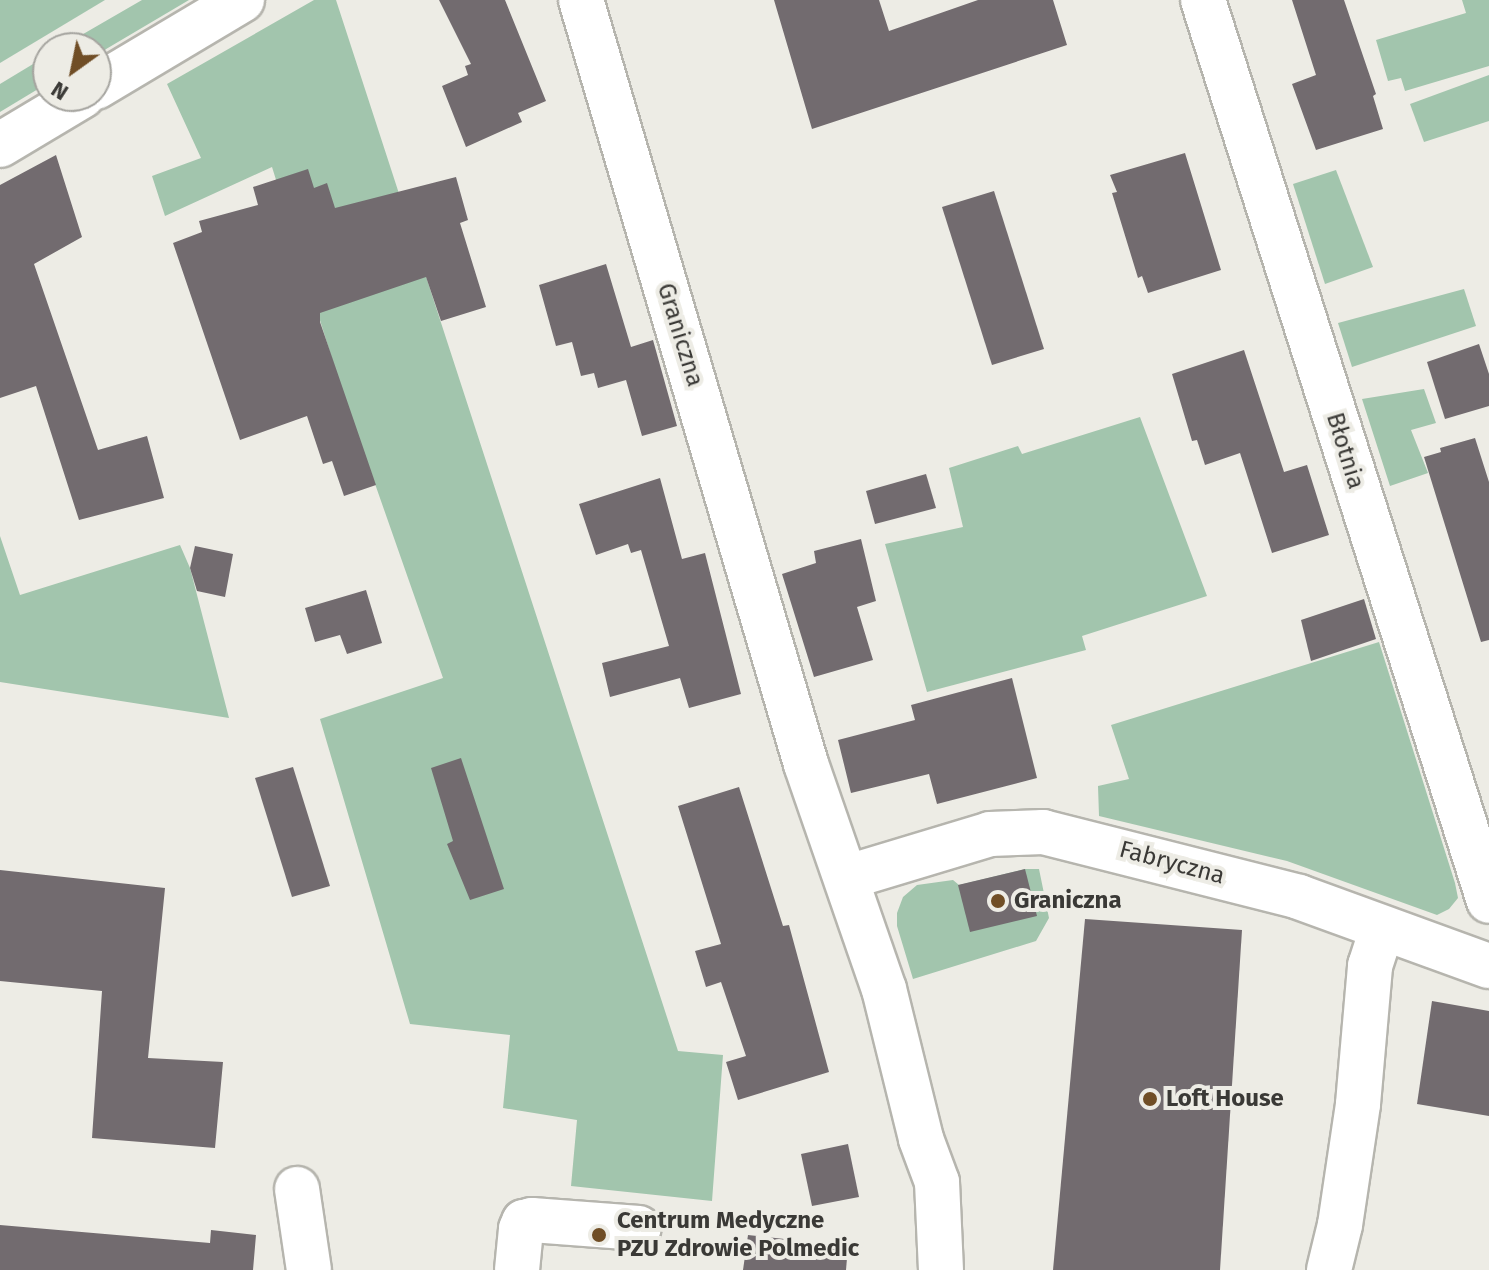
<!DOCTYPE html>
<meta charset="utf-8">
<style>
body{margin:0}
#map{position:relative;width:1489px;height:1270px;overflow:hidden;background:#edece5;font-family:"Fira Sans",sans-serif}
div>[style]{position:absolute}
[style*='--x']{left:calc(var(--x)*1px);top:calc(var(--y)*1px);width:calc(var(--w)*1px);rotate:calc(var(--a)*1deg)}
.green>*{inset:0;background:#a2c5ad}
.building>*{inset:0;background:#726b6f}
.roads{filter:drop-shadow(2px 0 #b6b5ae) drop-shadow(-2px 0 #b6b5ae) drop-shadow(0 2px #b6b5ae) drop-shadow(0 -2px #b6b5ae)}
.minor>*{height:44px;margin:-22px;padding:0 22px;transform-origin:22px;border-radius:22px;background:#fff}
.dots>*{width:22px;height:22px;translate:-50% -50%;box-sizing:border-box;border:4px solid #edece5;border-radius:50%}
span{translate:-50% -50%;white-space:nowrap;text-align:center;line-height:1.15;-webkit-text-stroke:8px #edece5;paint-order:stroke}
.street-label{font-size:24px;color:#3a3936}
.poi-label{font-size:24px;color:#3a3936;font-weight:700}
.left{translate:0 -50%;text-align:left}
.north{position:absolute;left:32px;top:32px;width:80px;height:80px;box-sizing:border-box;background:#edece5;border:2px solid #a5a49f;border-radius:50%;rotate:213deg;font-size:22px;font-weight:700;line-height:32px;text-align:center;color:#3a3936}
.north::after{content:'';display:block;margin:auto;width:28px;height:36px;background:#704e26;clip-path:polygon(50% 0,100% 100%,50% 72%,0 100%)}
</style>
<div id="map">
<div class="green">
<div style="clip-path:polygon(0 0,105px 0,0 63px)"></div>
<div style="clip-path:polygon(142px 0,189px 0,96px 55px,96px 48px,59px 48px)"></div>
<div style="clip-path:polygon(314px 0,336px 0,678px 1051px,723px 1055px,712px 1201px,571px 1186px,577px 1120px,503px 1108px,510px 1035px,410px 1024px,320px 719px,443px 678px,339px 381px,272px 167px,165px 216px,152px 176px,201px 158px,167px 84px)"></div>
<div style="clip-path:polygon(1462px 0,1489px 0,1489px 66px,1405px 91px,1401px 78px,1388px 81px,1376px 40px,1466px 13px)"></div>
<div style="clip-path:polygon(48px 55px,48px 83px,0 112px,0 84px)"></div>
<div style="clip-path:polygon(1489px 75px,1489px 121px,1424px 142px,1410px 104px)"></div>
<div style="clip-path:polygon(1336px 170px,1373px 267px,1325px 284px,1293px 184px)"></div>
<div style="clip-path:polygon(1464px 289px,1476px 326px,1352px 367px,1338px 323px)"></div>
<div style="clip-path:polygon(1424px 389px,1436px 423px,1411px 430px,1428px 473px,1390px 486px,1362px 399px)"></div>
<div style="clip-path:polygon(1140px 417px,1207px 596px,1082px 636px,1086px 650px,927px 692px,885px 544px,963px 527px,949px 468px,1018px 446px,1022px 454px)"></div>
<div style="clip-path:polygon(0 536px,20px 595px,180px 545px,190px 568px,229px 718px,0 682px)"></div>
<div style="clip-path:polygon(1379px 642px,1455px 883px,1458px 898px,1449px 909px,1437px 915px,1287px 861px,1099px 816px,1098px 786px,1129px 779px,1111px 725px)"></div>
<div style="clip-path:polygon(1025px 869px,1039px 869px,1049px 918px,1036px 941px,913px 979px,897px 926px,897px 913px,903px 897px,917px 885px,953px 880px,959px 885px)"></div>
</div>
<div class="building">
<div style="clip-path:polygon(439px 0,505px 0,546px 101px,518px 113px,522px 122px,466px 147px,442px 86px,468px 75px,465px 66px,471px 64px)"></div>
<div style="clip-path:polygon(774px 0,879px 0,889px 31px,978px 0,1053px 0,1067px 45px,812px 129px)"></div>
<div style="clip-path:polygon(1292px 0,1344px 0,1376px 94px,1373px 96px,1383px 129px,1316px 150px,1292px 84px,1316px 75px)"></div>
<div style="clip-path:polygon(1185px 153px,1221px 270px,1148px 293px,1142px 276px,1138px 278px,1112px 193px,1117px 192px,1110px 175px)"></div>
<div style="clip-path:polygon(56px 155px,82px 237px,34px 264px,98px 450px,147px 436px,164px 498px,79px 520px,36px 386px,0 398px,0 185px)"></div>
<div style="clip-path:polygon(308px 169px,314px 188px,327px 183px,335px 208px,456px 177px,468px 220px,460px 223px,486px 307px,441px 321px,426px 277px,320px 313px,320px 322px,376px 485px,344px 496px,332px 461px,323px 464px,307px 416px,240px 440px,173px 243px,202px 232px,199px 221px,258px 205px,253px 187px)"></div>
<div style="clip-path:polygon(994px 191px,1044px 349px,992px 365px,942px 207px)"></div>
<div style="clip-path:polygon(606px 264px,631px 347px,653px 340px,677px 426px,642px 436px,626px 380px,598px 388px,594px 373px,581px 376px,572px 342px,556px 346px,539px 285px)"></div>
<div style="clip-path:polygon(1479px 344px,1489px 374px,1489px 406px,1445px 419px,1427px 362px)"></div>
<div style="clip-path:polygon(1244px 350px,1284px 472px,1307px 465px,1329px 535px,1272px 553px,1240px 453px,1205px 465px,1197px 440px,1192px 441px,1172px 374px)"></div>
<div style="clip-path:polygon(1475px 438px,1489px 482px,1489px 640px,1481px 642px,1424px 457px,1441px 452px,1440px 448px)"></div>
<div style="clip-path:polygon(926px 474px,936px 508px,875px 524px,866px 491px)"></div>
<div style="clip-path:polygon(660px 478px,682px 559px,705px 553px,741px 694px,689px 708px,680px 678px,610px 697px,602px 663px,669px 646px,641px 550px,631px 553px,628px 544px,596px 555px,579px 504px)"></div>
<div style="clip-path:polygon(861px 539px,876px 601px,857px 607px,873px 660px,814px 677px,782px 574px,816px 563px,814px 551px)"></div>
<div style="clip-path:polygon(195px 546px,233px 554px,225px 597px,197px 591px,190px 568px)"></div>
<div style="clip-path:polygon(366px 590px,382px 643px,347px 654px,340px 635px,315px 642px,305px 608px)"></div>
<div style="clip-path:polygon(1364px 599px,1376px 639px,1311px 661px,1301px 620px)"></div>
<div style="clip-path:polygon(1012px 678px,1037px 778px,937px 804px,929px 774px,851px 793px,838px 740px,915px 720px,911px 705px)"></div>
<div style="clip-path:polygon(461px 758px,504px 889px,470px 900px,447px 844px,453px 841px,431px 768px)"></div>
<div style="clip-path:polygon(293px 767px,330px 886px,292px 897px,255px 778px)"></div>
<div style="clip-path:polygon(739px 787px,783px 926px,789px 925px,829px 1072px,738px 1100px,726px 1062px,746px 1056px,721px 982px,706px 987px,695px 951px,721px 944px,678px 806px)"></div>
<div style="clip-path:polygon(1025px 869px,1037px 916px,970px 932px,958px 885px)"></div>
<div style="clip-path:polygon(0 870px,165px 888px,148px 1058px,223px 1062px,215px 1148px,92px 1138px,102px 991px,0 981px)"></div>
<div style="clip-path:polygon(1085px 919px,1242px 930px,1220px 1270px,1053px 1270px)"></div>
<div style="clip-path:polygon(1432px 1001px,1489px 1011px,1489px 1116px,1417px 1104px)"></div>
<div style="clip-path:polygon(848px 1144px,859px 1197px,812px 1206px,801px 1154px)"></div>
<div style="clip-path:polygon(0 1225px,210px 1243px,211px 1230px,256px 1235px,253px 1270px,0 1270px)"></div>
<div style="clip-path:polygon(748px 1235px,848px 1246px,846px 1270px,743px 1270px)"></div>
</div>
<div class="roads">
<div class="minor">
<div style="--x:581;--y:0;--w:796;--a:73.59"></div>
<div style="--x:806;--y:764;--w:238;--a:70.9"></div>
<div style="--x:884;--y:989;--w:154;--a:76.1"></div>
<div style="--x:921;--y:1139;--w:46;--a:69.6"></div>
<div style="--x:937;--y:1182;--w:88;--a:87.4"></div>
<div style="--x:1203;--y:0;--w:945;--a:72.39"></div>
<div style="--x:96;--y:87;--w:170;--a:-30.8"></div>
<div style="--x:0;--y:145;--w:96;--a:-30.9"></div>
<div style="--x:848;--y:877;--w:148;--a:-16.8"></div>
<div style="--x:990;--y:834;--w:53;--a:-2.2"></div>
<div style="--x:1043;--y:832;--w:264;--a:14.2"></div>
<div style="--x:1299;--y:897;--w:202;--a:20"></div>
<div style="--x:297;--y:1189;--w:82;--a:81.6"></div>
<div style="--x:517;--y:1270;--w:41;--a:-84.4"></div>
<div style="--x:521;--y:1229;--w:8;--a:-67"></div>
<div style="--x:524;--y:1222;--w:8;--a:-14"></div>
<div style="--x:532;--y:1220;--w:107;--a:4.3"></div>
<div style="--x:1329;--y:1270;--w:46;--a:-76.3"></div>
<div style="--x:1340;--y:1225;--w:122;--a:-81.5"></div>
<div style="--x:1358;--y:1104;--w:139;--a:-85"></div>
<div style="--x:1370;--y:966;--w:39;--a:-72"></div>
</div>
</div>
<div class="dots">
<div style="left:998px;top:901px;background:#704e26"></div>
<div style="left:1150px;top:1099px;background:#704e26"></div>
<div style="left:599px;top:1235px;background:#704e26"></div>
</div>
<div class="street-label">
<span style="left:680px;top:335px;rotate:73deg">Graniczna</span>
<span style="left:1345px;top:451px;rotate:73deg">Błotnia</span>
<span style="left:1172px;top:863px;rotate:15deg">Fabryczna</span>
</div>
<div class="poi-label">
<span class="left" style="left:1014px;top:901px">Graniczna</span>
<span class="left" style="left:1166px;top:1099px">Loft House</span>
<span class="left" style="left:617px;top:1235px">Centrum Medyczne<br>PZU Zdrowie Polmedic</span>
</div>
<div class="north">N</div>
</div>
